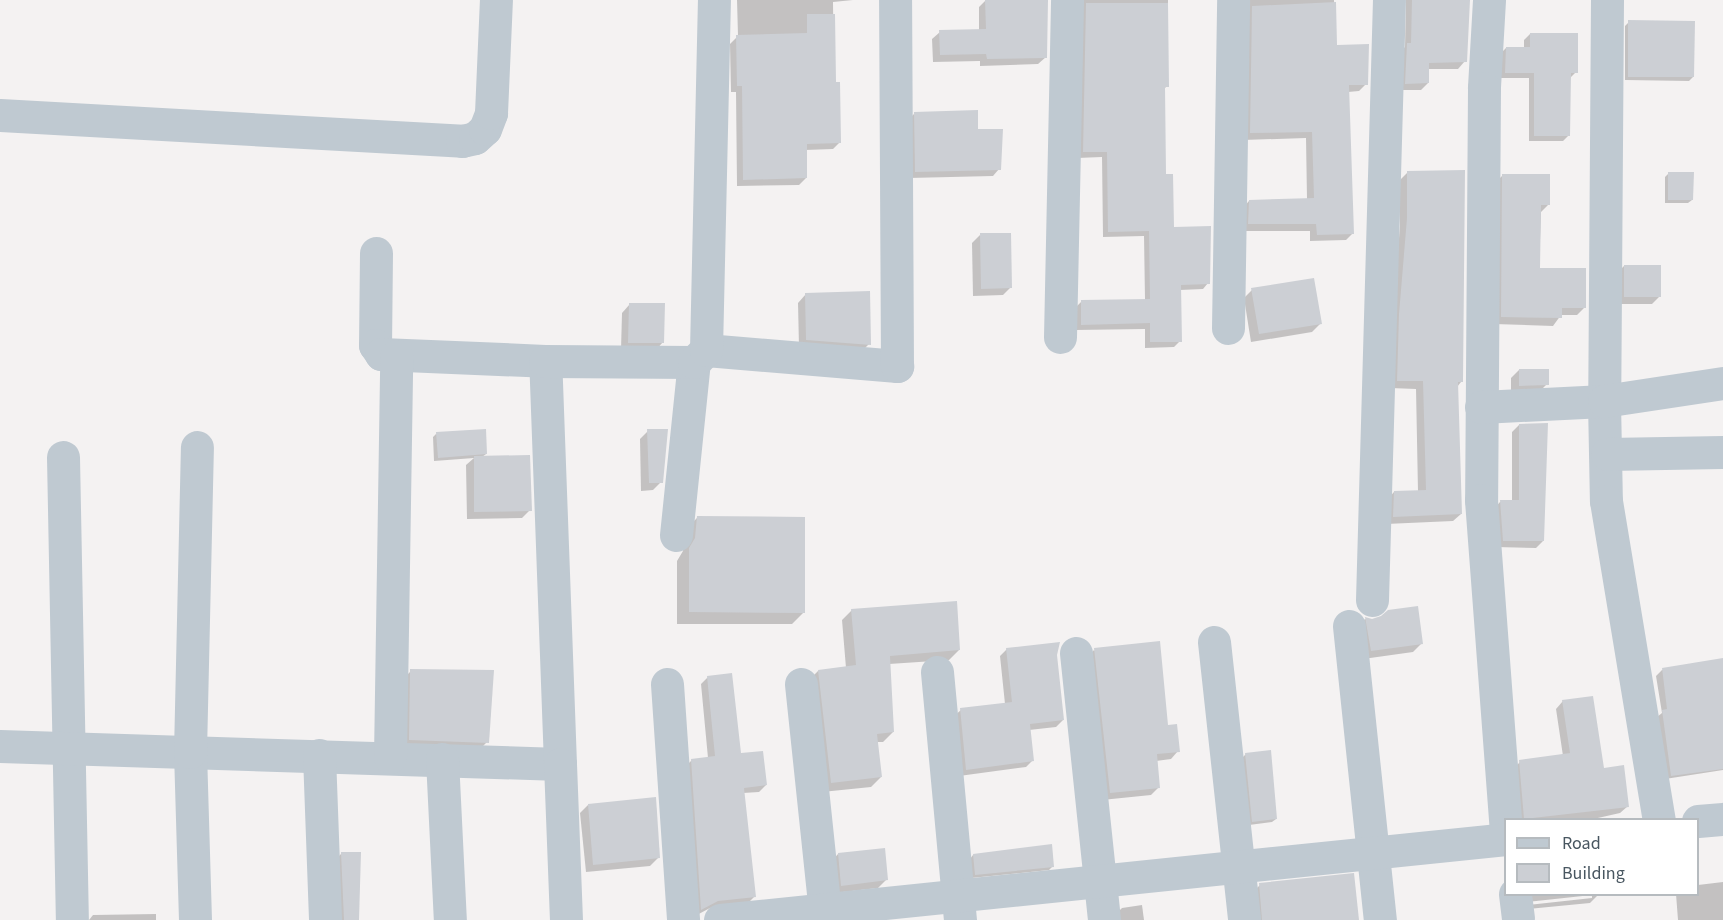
<!DOCTYPE html>
<style>
body{margin:0}
#map{position:relative;width:1723px;height:920px;overflow:hidden;background:#f4f2f2;font-family:"Source Sans 3",sans-serif}
div>[style]{position:absolute}
[style*='--x']{left:calc(var(--x)*1px);top:calc(var(--y)*1px);width:calc(var(--w)*1px);rotate:calc(var(--a)*1deg)}
.shadow>*{inset:0;background:#0003}
.building>*{inset:0;background:#cccfd4}
.minor>*{height:33px;margin:-16.5px;padding:0 16.5px;transform-origin:16.5px;border-radius:16.5px;background:#bfc9d1}
span{translate:-50% -50%;white-space:nowrap;text-align:center;line-height:1.15;-webkit-text-stroke:5px #fff;paint-order:stroke}
.legend{position:absolute;left:1504px;top:818px;width:195px;height:78px;box-sizing:border-box;background:#fff;border:2px solid #b6bbbf;margin:0;padding:8px 10px;list-style:none;font-size:18px;color:#485660}
.legend li{display:flex;align-items:center;gap:12px;height:30px}
.legend b{width:30px;border:2px solid #b6bbbf}
</style>
<div id="map">
<div class="shadow">
<div style="clip-path:polygon(737px 0,853px 0,833px 2px,834px 83px,840px 142px,833px 149px,805px 150px,806px 178px,799px 185px,737px 186px,736px 92px,731px 92px,730px 44px,738px 36px)"></div>
<div style="clip-path:polygon(986px 0,1047px 0,1046px 57px,1038px 64px,980px 66px,980px 61px,933px 62px,932px 39px,940px 32px,979px 31px,979px 7px)"></div>
<div style="clip-path:polygon(1078px 0,1168px 0,1167px 86px,1163px 90px,1165px 176px,1173px 228px,1208px 283px,1203px 289px,1180px 290px,1180px 341px,1174px 347px,1145px 348px,1145px 329px,1076px 330px,1076px 307px,1082px 301px,1145px 300px,1144px 236px,1103px 237px,1102px 157px,1077px 158px)"></div>
<div style="clip-path:polygon(1242px 0,1334px 0,1336px 46px,1366px 84px,1359px 91px,1348px 92px,1353px 233px,1346px 240px,1310px 241px,1310px 231px,1242px 231px,1242px 209px,1249px 201px,1307px 200px,1306px 138px,1243px 140px)"></div>
<div style="clip-path:polygon(1406px 0,1467px 0,1465px 61px,1458px 69px,1427px 69px,1428px 83px,1421px 90px,1399px 90px,1400px 52px,1405px 47px)"></div>
<div style="clip-path:polygon(1629px 22px,1693px 77px,1689px 81px,1625px 80px,1625px 26px)"></div>
<div style="clip-path:polygon(1530px 34px,1576px 72px,1570px 78px,1569px 135px,1563px 141px,1529px 141px,1529px 78px,1500px 78px,1500px 54px,1506px 48px,1524px 48px,1524px 40px)"></div>
<div style="clip-path:polygon(915px 113px,976px 131px,999px 169px,993px 176px,909px 178px,908px 120px)"></div>
<div style="clip-path:polygon(1407px 173px,1461px 382px,1457px 387px,1461px 514px,1453px 521px,1386px 524px,1387px 500px,1394px 492px,1418px 492px,1416px 389px,1390px 388px,1392px 322px,1400px 226px,1399px 181px)"></div>
<div style="clip-path:polygon(1669px 173px,1692px 200px,1688px 203px,1665px 203px,1665px 177px)"></div>
<div style="clip-path:polygon(1503px 175px,1548px 205px,1541px 212px,1539px 269px,1584px 308px,1577px 315px,1561px 315px,1553px 326px,1494px 324px,1495px 183px)"></div>
<div style="clip-path:polygon(980px 235px,1011px 287px,1003px 295px,973px 296px,972px 243px)"></div>
<div style="clip-path:polygon(1624px 266px,1660px 296px,1652px 304px,1616px 304px,1616px 274px)"></div>
<div style="clip-path:polygon(1252px 290px,1320px 324px,1312px 332px,1251px 342px,1244px 298px)"></div>
<div style="clip-path:polygon(806px 294px,869px 344px,861px 352px,799px 347px,798px 303px)"></div>
<div style="clip-path:polygon(630px 304px,663px 342px,655px 351px,621px 350px,622px 313px)"></div>
<div style="clip-path:polygon(1519px 370px,1547px 384px,1539px 392px,1511px 394px,1511px 378px)"></div>
<div style="clip-path:polygon(1519px 425px,1543px 541px,1536px 548px,1496px 547px,1494px 509px,1500px 502px,1512px 502px,1512px 432px)"></div>
<div style="clip-path:polygon(648px 431px,661px 482px,653px 490px,641px 491px,640px 439px)"></div>
<div style="clip-path:polygon(436px 434px,486px 454px,482px 457px,530px 510px,522px 518px,467px 519px,466px 465px,474px 458px,434px 461px,433px 437px)"></div>
<div style="clip-path:polygon(697px 518px,804px 612px,792px 624px,677px 624px,677px 561px,683px 551px,685px 530px)"></div>
<div style="clip-path:polygon(852px 610px,959px 650px,949px 660px,889px 664px,893px 732px,883px 742px,877px 742px,881px 777px,871px 787px,822px 792px,808px 681px,818px 671px,846px 668px,842px 620px)"></div>
<div style="clip-path:polygon(1365px 619px,1421px 644px,1413px 652px,1363px 659px,1358px 626px)"></div>
<div style="clip-path:polygon(1007px 649px,1056px 655px,1063px 720px,1056px 727px,1029px 730px,1033px 760px,1026px 767px,959px 776px,953px 717px,961px 710px,1005px 704px,1000px 656px)"></div>
<div style="clip-path:polygon(1094px 650px,1167px 727px,1178px 751px,1171px 759px,1156px 761px,1159px 787px,1151px 795px,1102px 800px,1087px 658px)"></div>
<div style="clip-path:polygon(1723px 660px,1723px 770px,1665px 779px,1657px 717px,1662px 713px,1656px 676px,1662px 670px)"></div>
<div style="clip-path:polygon(411px 671px,493px 671px,487px 742px,481px 748px,404px 746px,405px 677px)"></div>
<div style="clip-path:polygon(708px 677px,739px 755px,766px 785px,759px 792px,743px 793px,754px 897px,747px 904px,710px 908px,695px 916px,685px 767px,692px 760px,708px 758px,701px 684px)"></div>
<div style="clip-path:polygon(1563px 701px,1602px 770px,1628px 806px,1620px 813px,1589px 820px,1515px 820px,1513px 769px,1520px 762px,1563px 756px,1556px 709px)"></div>
<div style="clip-path:polygon(1246px 754px,1276px 819px,1272px 822px,1249px 825px,1242px 758px)"></div>
<div style="clip-path:polygon(588px 805px,658px 858px,650px 866px,586px 872px,580px 813px)"></div>
<div style="clip-path:polygon(342px 853px,357px 920px,340px 920px,338px 857px)"></div>
<div style="clip-path:polygon(838px 854px,886px 880px,878px 888px,834px 893px,830px 863px)"></div>
<div style="clip-path:polygon(973px 855px,1053px 866px,1049px 870px,971px 878px,970px 859px)"></div>
<div style="clip-path:polygon(1723px 882px,1723px 920px,1678px 920px,1676px 894px,1698px 894px,1698px 885px)"></div>
<div style="clip-path:polygon(1260px 885px,1358px 920px,1256px 920px,1253px 892px)"></div>
<div style="clip-path:polygon(1525px 894px,1597px 894px,1598px 895px,1590px 903px,1528px 909px,1528px 905px,1592px 898px,1592px 895px,1527px 902px)"></div>
<div style="clip-path:polygon(1142px 905px,1144px 920px,1114px 920px,1114px 916px,1122px 908px)"></div>
<div style="clip-path:polygon(156px 914px,156px 920px,89px 920px,93px 915px)"></div>
</div>
<div class="building">
<div style="clip-path:polygon(985px 0,1048px 0,1047px 58px,987px 59px,986px 54px,940px 55px,939px 30px,986px 29px)"></div>
<div style="clip-path:polygon(1412px 0,1470px 0,1467px 62px,1429px 63px,1429px 83px,1405px 84px,1407px 43px,1411px 43px)"></div>
<div style="clip-path:polygon(1336px 2px,1337px 45px,1369px 44px,1368px 85px,1349px 85px,1354px 234px,1317px 235px,1316px 224px,1248px 224px,1249px 200px,1314px 198px,1312px 132px,1250px 133px,1252px 6px)"></div>
<div style="clip-path:polygon(1086px 3px,1168px 3px,1169px 87px,1165px 87px,1166px 174px,1173px 174px,1174px 227px,1211px 226px,1210px 284px,1181px 285px,1182px 342px,1150px 342px,1150px 323px,1081px 325px,1081px 300px,1150px 299px,1149px 231px,1108px 232px,1107px 152px,1083px 152px)"></div>
<div style="clip-path:polygon(807px 14px,835px 14px,836px 82px,840px 82px,841px 143px,807px 144px,807px 178px,743px 180px,742px 86px,737px 86px,736px 35px,807px 33px)"></div>
<div style="clip-path:polygon(1628px 20px,1695px 21px,1694px 77px,1628px 77px)"></div>
<div style="clip-path:polygon(1530px 33px,1578px 33px,1578px 73px,1571px 73px,1570px 136px,1534px 136px,1534px 73px,1505px 73px,1506px 47px,1530px 47px)"></div>
<div style="clip-path:polygon(978px 110px,978px 129px,1003px 129px,1001px 170px,915px 172px,914px 112px)"></div>
<div style="clip-path:polygon(1465px 170px,1463px 382px,1458px 382px,1462px 514px,1393px 517px,1394px 491px,1426px 490px,1423px 381px,1397px 381px,1399px 314px,1407px 218px,1407px 171px)"></div>
<div style="clip-path:polygon(1668px 172px,1694px 172px,1693px 200px,1668px 200px)"></div>
<div style="clip-path:polygon(1502px 174px,1550px 174px,1550px 205px,1541px 205px,1540px 268px,1586px 268px,1586px 308px,1562px 308px,1562px 318px,1501px 317px)"></div>
<div style="clip-path:polygon(980px 233px,1011px 233px,1012px 288px,981px 289px)"></div>
<div style="clip-path:polygon(1624px 265px,1661px 265px,1661px 297px,1624px 297px)"></div>
<div style="clip-path:polygon(1314px 278px,1322px 324px,1259px 334px,1251px 288px)"></div>
<div style="clip-path:polygon(870px 291px,871px 345px,806px 340px,805px 293px)"></div>
<div style="clip-path:polygon(629px 303px,665px 303px,664px 343px,628px 343px)"></div>
<div style="clip-path:polygon(1519px 369px,1549px 369px,1549px 385px,1519px 386px)"></div>
<div style="clip-path:polygon(1548px 423px,1544px 541px,1503px 541px,1500px 500px,1519px 500px,1519px 424px)"></div>
<div style="clip-path:polygon(486px 429px,487px 454px,438px 458px,436px 432px)"></div>
<div style="clip-path:polygon(647px 429px,668px 429px,663px 483px,649px 483px)"></div>
<div style="clip-path:polygon(530px 455px,532px 511px,474px 512px,474px 456px)"></div>
<div style="clip-path:polygon(697px 516px,805px 517px,805px 613px,689px 612px,689px 548px,695px 538px)"></div>
<div style="clip-path:polygon(957px 601px,960px 650px,890px 656px,894px 732px,877px 734px,882px 777px,831px 783px,818px 670px,856px 665px,851px 609px)"></div>
<div style="clip-path:polygon(1418px 606px,1423px 644px,1371px 651px,1365px 617px,1372px 619px,1381px 616px,1388px 610px)"></div>
<div style="clip-path:polygon(1160px 641px,1168px 725px,1177px 724px,1180px 752px,1157px 754px,1160px 788px,1110px 793px,1094px 648px)"></div>
<div style="clip-path:polygon(1060px 642px,1057px 655px,1064px 720px,1030px 724px,1034px 761px,966px 770px,960px 708px,1012px 702px,1006px 648px)"></div>
<div style="clip-path:polygon(1723px 658px,1723px 769px,1671px 776px,1662px 710px,1667px 709px,1662px 668px)"></div>
<div style="clip-path:polygon(410px 669px,494px 670px,489px 743px,409px 740px)"></div>
<div style="clip-path:polygon(732px 673px,741px 753px,763px 751px,767px 785px,744px 788px,756px 897px,718px 901px,701px 910px,691px 759px,715px 756px,707px 676px)"></div>
<div style="clip-path:polygon(1593px 696px,1604px 768px,1624px 765px,1629px 807px,1524px 819px,1519px 760px,1570px 753px,1562px 700px)"></div>
<div style="clip-path:polygon(1271px 750px,1277px 819px,1252px 822px,1245px 753px)"></div>
<div style="clip-path:polygon(656px 797px,660px 858px,593px 865px,588px 804px)"></div>
<div style="clip-path:polygon(1052px 844px,1054px 867px,975px 875px,973px 854px)"></div>
<div style="clip-path:polygon(885px 848px,888px 880px,841px 886px,838px 853px)"></div>
<div style="clip-path:polygon(341px 852px,361px 852px,359px 920px,344px 920px)"></div>
<div style="clip-path:polygon(1354px 873px,1359px 920px,1262px 920px,1259px 883px)"></div>
</div>
<div class="minor">
<div style="--x:1489;--y:0;--w:88;--a:93.3"></div>
<div style="--x:1484;--y:88;--w:412;--a:90.4"></div>
<div style="--x:1481;--y:500;--w:336;--a:85.7"></div>
<div style="--x:1607;--y:0;--w:401;--a:90.4"></div>
<div style="--x:1604;--y:401;--w:100;--a:88.9"></div>
<div style="--x:1606;--y:501;--w:323;--a:80.6"></div>
<div style="--x:0;--y:115;--w:463;--a:3.2"></div>
<div style="--x:462;--y:141;--w:13;--a:-13"></div>
<div style="--x:475;--y:138;--w:13;--a:-42"></div>
<div style="--x:485;--y:129;--w:17;--a:-69"></div>
<div style="--x:491;--y:113;--w:113;--a:-87.5"></div>
<div style="--x:376;--y:253;--w:92;--a:90.6"></div>
<div style="--x:375;--y:345;--w:11;--a:56"></div>
<div style="--x:381;--y:354;--w:164;--a:2.4"></div>
<div style="--x:1228;--y:328;--w:328;--a:-89.1"></div>
<div style="--x:1060;--y:337;--w:337;--a:-88.8"></div>
<div style="--x:706;--y:350;--w:192;--a:4.8"></div>
<div style="--x:897;--y:366;--w:366;--a:-90.3"></div>
<div style="--x:1481;--y:407;--w:123;--a:-2.8"></div>
<div style="--x:1604;--y:401;--w:120;--a:-8.6"></div>
<div style="--x:1607;--y:454;--w:116;--a:-1"></div>
<div style="--x:63;--y:457;--w:463;--a:88.9"></div>
<div style="--x:676;--y:535;--w:174;--a:-84.1"></div>
<div style="--x:1372;--y:600;--w:600;--a:-88.38"></div>
<div style="--x:1349;--y:626;--w:296;--a:84"></div>
<div style="--x:1214;--y:642;--w:280;--a:83.8"></div>
<div style="--x:1076;--y:653;--w:268;--a:84"></div>
<div style="--x:937;--y:672;--w:249;--a:84.7"></div>
<div style="--x:667;--y:684;--w:237;--a:86.1"></div>
<div style="--x:801;--y:684;--w:237;--a:84"></div>
<div style="--x:0;--y:746;--w:560;--a:1.84"></div>
<div style="--x:560;--y:764;--w:403;--a:-92.1"></div>
<div style="--x:545;--y:361;--w:149;--a:0.4"></div>
<div style="--x:694;--y:362;--w:17;--a:-45"></div>
<div style="--x:706;--y:350;--w:350;--a:-88.7"></div>
<div style="--x:319;--y:755;--w:165;--a:87.9"></div>
<div style="--x:390;--y:757;--w:401;--a:-89.1"></div>
<div style="--x:442;--y:759;--w:161;--a:87.2"></div>
<div style="--x:560;--y:764;--w:156;--a:87.8"></div>
<div style="--x:1698;--y:821;--w:25;--a:-5"></div>
<div style="--x:1515;--y:894;--w:24;--a:83"></div>
<div style="--x:195;--y:920;--w:168;--a:-91.7"></div>
<div style="--x:190;--y:752;--w:305;--a:-88.7"></div>
<div style="--x:720;--y:920;--w:790;--a:-5.88"></div>
</div>
<ul class="legend">
<li><b style="height:8px;background:#bfc9d1"></b>Road</li>
<li><b style="height:16px;background:#cccfd4"></b>Building</li>
</ul>
</div>
